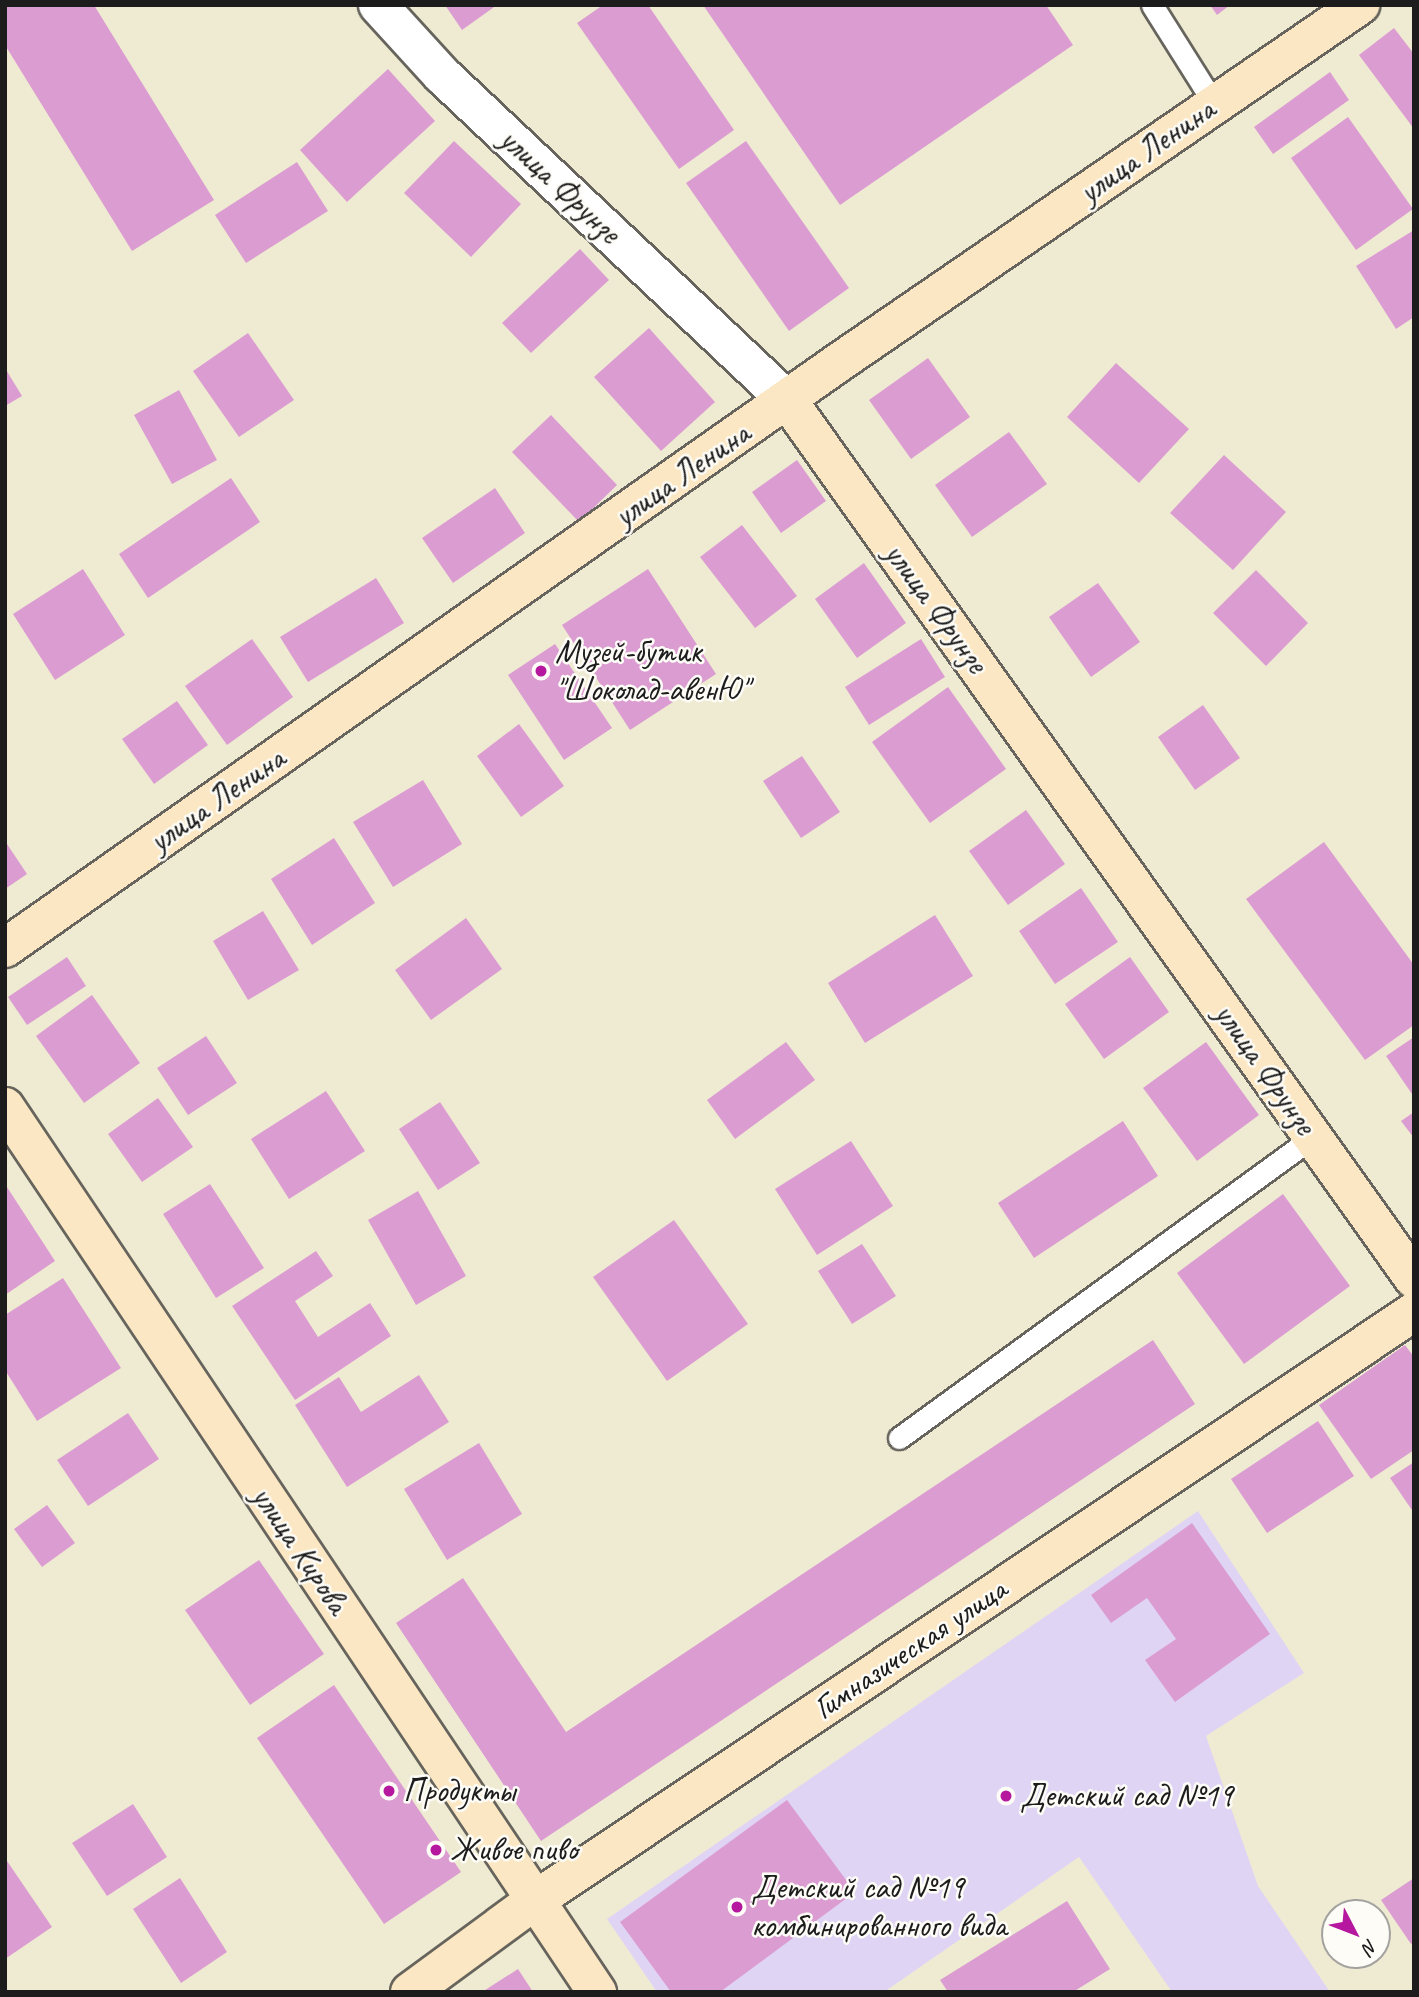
<!DOCTYPE html>
<meta charset="utf-8">
<style>
body{margin:0}
#map{position:relative;width:1419px;height:1997px;overflow:hidden;background:#efebd2;font-family:Caveat,sans-serif}
div>[style]{position:absolute}
[style*='--x']{left:calc(var(--x)*1px);top:calc(var(--y)*1px);width:calc(var(--w)*1px);rotate:calc(var(--a)*1deg)}
.built>*{inset:0;background:#e0d4f4}
.building>*{inset:0;background:#db9dd1}
.roads{filter:drop-shadow(2px 0 #66645c) drop-shadow(-2px 0 #66645c) drop-shadow(0 2px #66645c) drop-shadow(0 -2px #66645c)}
.lane>*{height:21px;margin:-10.5px;padding:0 10.5px;transform-origin:10.5px;border-radius:10.5px;background:#fff}
.street>*{height:38px;margin:-19px;padding:0 19px;transform-origin:19px;border-radius:19px;background:#fff}
.secondary>*{height:38px;margin:-19px;padding:0 19px;transform-origin:19px;border-radius:19px;background:#fbe7c3}
.dots>*{width:19px;height:19px;translate:-50% -50%;box-sizing:border-box;border:4px solid #fdfcf7;border-radius:50%}
span{translate:-50% -50%;white-space:nowrap;text-align:center;line-height:1.15;-webkit-text-stroke:5px #fdfcf7;paint-order:stroke}
.street-label{font-size:33px;color:#1c1c1c}
.poi-label{font-size:33px;color:#1c1c1c}
.left{translate:0 -50%;text-align:left}
.frame{position:absolute;inset:0;border:7px solid #1c1c1c;pointer-events:none}
.north{position:absolute;left:1321px;top:1899px;width:70px;height:70px;box-sizing:border-box;background:#fdfcf7;border:2px solid #a3a29f;border-radius:50%;rotate:132deg;font-size:19px;font-weight:700;line-height:28px;text-align:center;color:#1c1c1c}
.north::after{content:'';display:block;margin:auto;width:24px;height:32px;background:#b5179e;clip-path:polygon(50% 0,100% 100%,50% 72%,0 100%)}
</style>
<div id="map">
<div class="built">
<div style="clip-path:polygon(1198px 1511px,1304px 1673px,1206px 1736px,1258px 1886px,1330px 1992px,1172px 1992px,1079px 1857px,884px 1992px,657px 1992px,607px 1919px)"></div>
</div>
<div class="building">
<div style="clip-path:polygon(5px 5px,94px 5px,214px 200px,132px 251px,5px 45px)"></div>
<div style="clip-path:polygon(445px 5px,497px 5px,462px 30px)"></div>
<div style="clip-path:polygon(603px 5px,648px 5px,734px 130px,679px 169px,577px 23px)"></div>
<div style="clip-path:polygon(703px 5px,1046px 5px,1073px 45px,840px 205px)"></div>
<div style="clip-path:polygon(1210px 5px,1230px 5px,1217px 15px)"></div>
<div style="clip-path:polygon(1394px 28px,1414px 54px,1414px 129px,1359px 55px)"></div>
<div style="clip-path:polygon(388px 69px,435px 121px,347px 202px,300px 150px)"></div>
<div style="clip-path:polygon(1330px 72px,1349px 100px,1273px 154px,1254px 127px)"></div>
<div style="clip-path:polygon(1348px 117px,1413px 209px,1356px 250px,1291px 158px)"></div>
<div style="clip-path:polygon(454px 141px,521px 204px,471px 257px,404px 193px)"></div>
<div style="clip-path:polygon(746px 141px,849px 288px,789px 331px,686px 183px)"></div>
<div style="clip-path:polygon(297px 162px,328px 211px,246px 263px,215px 215px)"></div>
<div style="clip-path:polygon(1414px 230px,1414px 317px,1396px 329px,1356px 266px)"></div>
<div style="clip-path:polygon(580px 249px,609px 280px,531px 353px,502px 323px)"></div>
<div style="clip-path:polygon(649px 328px,715px 402px,661px 451px,594px 377px)"></div>
<div style="clip-path:polygon(248px 333px,294px 400px,239px 437px,193px 371px)"></div>
<div style="clip-path:polygon(928px 358px,970px 417px,911px 459px,869px 400px)"></div>
<div style="clip-path:polygon(1116px 363px,1189px 429px,1139px 483px,1067px 417px)"></div>
<div style="clip-path:polygon(5px 368px,22px 396px,5px 406px)"></div>
<div style="clip-path:polygon(179px 390px,217px 460px,172px 484px,134px 415px)"></div>
<div style="clip-path:polygon(551px 415px,617px 485px,579px 522px,512px 452px)"></div>
<div style="clip-path:polygon(1009px 432px,1047px 484px,972px 537px,935px 485px)"></div>
<div style="clip-path:polygon(1224px 455px,1286px 512px,1233px 570px,1170px 513px)"></div>
<div style="clip-path:polygon(797px 460px,826px 501px,781px 533px,752px 492px)"></div>
<div style="clip-path:polygon(231px 478px,260px 522px,148px 598px,119px 554px)"></div>
<div style="clip-path:polygon(495px 488px,525px 533px,453px 583px,422px 538px)"></div>
<div style="clip-path:polygon(742px 525px,797px 596px,755px 628px,700px 557px)"></div>
<div style="clip-path:polygon(864px 563px,906px 623px,857px 658px,815px 599px)"></div>
<div style="clip-path:polygon(83px 569px,125px 635px,55px 680px,13px 614px)"></div>
<div style="clip-path:polygon(648px 569px,716px 674px,630px 730px,562px 625px)"></div>
<div style="clip-path:polygon(1256px 570px,1308px 623px,1266px 666px,1213px 613px)"></div>
<div style="clip-path:polygon(376px 578px,404px 623px,308px 682px,280px 637px)"></div>
<div style="clip-path:polygon(1098px 583px,1140px 642px,1091px 677px,1049px 617px)"></div>
<div style="clip-path:polygon(252px 639px,293px 697px,227px 745px,185px 686px)"></div>
<div style="clip-path:polygon(921px 639px,945px 677px,869px 725px,845px 687px)"></div>
<div style="clip-path:polygon(555px 644px,612px 728px,564px 760px,508px 675px)"></div>
<div style="clip-path:polygon(948px 687px,1006px 769px,930px 823px,872px 742px)"></div>
<div style="clip-path:polygon(177px 701px,208px 745px,154px 784px,122px 739px)"></div>
<div style="clip-path:polygon(1203px 705px,1240px 758px,1195px 790px,1158px 737px)"></div>
<div style="clip-path:polygon(519px 724px,564px 786px,521px 817px,477px 756px)"></div>
<div style="clip-path:polygon(802px 756px,840px 812px,801px 838px,763px 781px)"></div>
<div style="clip-path:polygon(423px 780px,462px 844px,393px 887px,353px 822px)"></div>
<div style="clip-path:polygon(1026px 810px,1065px 864px,1008px 905px,969px 851px)"></div>
<div style="clip-path:polygon(334px 838px,375px 903px,312px 945px,271px 879px)"></div>
<div style="clip-path:polygon(5px 841px,27px 874px,5px 889px)"></div>
<div style="clip-path:polygon(1324px 842px,1414px 965px,1414px 1025px,1365px 1060px,1246px 899px)"></div>
<div style="clip-path:polygon(1081px 888px,1118px 942px,1055px 984px,1019px 931px)"></div>
<div style="clip-path:polygon(263px 911px,299px 970px,248px 1000px,213px 941px)"></div>
<div style="clip-path:polygon(935px 915px,973px 976px,865px 1043px,828px 983px)"></div>
<div style="clip-path:polygon(466px 918px,502px 969px,431px 1020px,395px 970px)"></div>
<div style="clip-path:polygon(67px 957px,86px 986px,27px 1025px,8px 997px)"></div>
<div style="clip-path:polygon(1130px 957px,1169px 1012px,1104px 1059px,1065px 1004px)"></div>
<div style="clip-path:polygon(92px 995px,140px 1063px,84px 1103px,36px 1036px)"></div>
<div style="clip-path:polygon(206px 1036px,237px 1083px,188px 1115px,157px 1068px)"></div>
<div style="clip-path:polygon(1414px 1037px,1414px 1097px,1386px 1056px)"></div>
<div style="clip-path:polygon(786px 1042px,815px 1080px,735px 1139px,707px 1100px)"></div>
<div style="clip-path:polygon(1206px 1042px,1259px 1115px,1197px 1161px,1143px 1088px)"></div>
<div style="clip-path:polygon(326px 1091px,365px 1151px,289px 1199px,251px 1139px)"></div>
<div style="clip-path:polygon(158px 1098px,193px 1147px,142px 1182px,108px 1134px)"></div>
<div style="clip-path:polygon(440px 1102px,480px 1163px,438px 1190px,399px 1129px)"></div>
<div style="clip-path:polygon(1414px 1112px,1414px 1138px,1401px 1121px)"></div>
<div style="clip-path:polygon(1123px 1121px,1158px 1176px,1034px 1258px,998px 1203px)"></div>
<div style="clip-path:polygon(851px 1141px,893px 1206px,817px 1255px,775px 1189px)"></div>
<div style="clip-path:polygon(5px 1184px,55px 1261px,5px 1295px)"></div>
<div style="clip-path:polygon(210px 1184px,264px 1268px,216px 1298px,163px 1214px)"></div>
<div style="clip-path:polygon(418px 1191px,466px 1276px,416px 1305px,368px 1220px)"></div>
<div style="clip-path:polygon(1283px 1194px,1350px 1286px,1244px 1364px,1177px 1273px)"></div>
<div style="clip-path:polygon(674px 1220px,748px 1324px,667px 1381px,593px 1277px)"></div>
<div style="clip-path:polygon(862px 1244px,896px 1296px,852px 1324px,818px 1271px)"></div>
<div style="clip-path:polygon(316px 1251px,333px 1276px,295px 1301px,318px 1337px,370px 1303px,391px 1336px,295px 1400px,232px 1306px)"></div>
<div style="clip-path:polygon(63px 1278px,121px 1368px,37px 1421px,5px 1370px,5px 1315px)"></div>
<div style="clip-path:polygon(1153px 1340px,1195px 1404px,541px 1841px,396px 1623px,463px 1578px,566px 1732px)"></div>
<div style="clip-path:polygon(1405px 1345px,1414px 1357px,1414px 1450px,1371px 1479px,1319px 1405px)"></div>
<div style="clip-path:polygon(419px 1375px,449px 1422px,347px 1487px,295px 1405px,339px 1377px,361px 1412px)"></div>
<div style="clip-path:polygon(128px 1413px,159px 1459px,88px 1506px,57px 1460px)"></div>
<div style="clip-path:polygon(1318px 1421px,1354px 1476px,1267px 1533px,1231px 1479px)"></div>
<div style="clip-path:polygon(479px 1443px,522px 1514px,447px 1560px,404px 1489px)"></div>
<div style="clip-path:polygon(1414px 1462px,1414px 1513px,1390px 1478px)"></div>
<div style="clip-path:polygon(47px 1505px,75px 1543px,42px 1567px,14px 1529px)"></div>
<div style="clip-path:polygon(1192px 1523px,1270px 1634px,1175px 1702px,1145px 1660px,1176px 1639px,1147px 1598px,1111px 1623px,1091px 1595px)"></div>
<div style="clip-path:polygon(259px 1560px,324px 1654px,250px 1705px,185px 1610px)"></div>
<div style="clip-path:polygon(334px 1685px,461px 1872px,384px 1924px,257px 1738px)"></div>
<div style="clip-path:polygon(787px 1800px,855px 1892px,720px 1992px,671px 1992px,620px 1922px)"></div>
<div style="clip-path:polygon(133px 1804px,167px 1857px,107px 1896px,72px 1843px)"></div>
<div style="clip-path:polygon(5px 1858px,52px 1927px,5px 1959px)"></div>
<div style="clip-path:polygon(180px 1878px,227px 1952px,181px 1983px,133px 1909px)"></div>
<div style="clip-path:polygon(1414px 1878px,1414px 1942px,1411px 1944px,1381px 1900px)"></div>
<div style="clip-path:polygon(1067px 1901px,1110px 1969px,1073px 1992px,948px 1992px,940px 1980px)"></div>
<div style="clip-path:polygon(518px 1969px,533px 1992px,482px 1992px)"></div>
</div>
<div class="roads">
<div class="lane">
<div style="--x:1152;--y:5;--w:118;--a:57.8"></div>
<div style="--x:899;--y:1438;--w:512;--a:-36.02"></div>
</div>
<div class="street">
<div style="--x:378;--y:5;--w:95;--a:47.6"></div>
<div style="--x:442;--y:75;--w:475;--a:43.3"></div>
</div>
<div class="secondary">
<div style="--x:788;--y:401;--w:1078;--a:54.51"></div>
<div style="--x:5;--y:948;--w:1014;--a:-35.08"></div>
<div style="--x:835;--y:365;--w:637;--a:-34.44"></div>
<div style="--x:5;--y:1107;--w:1065;--a:56.22"></div>
<div style="--x:410;--y:1992;--w:154;--a:-36.3"></div>
<div style="--x:534;--y:1901;--w:1059;--a:-33.8"></div>
</div>
</div>
<div class="dots">
<div style="left:541px;top:671px;background:#b5179e"></div>
<div style="left:389px;top:1791px;background:#b5179e"></div>
<div style="left:1006px;top:1796px;background:#b5179e"></div>
<div style="left:436px;top:1850px;background:#b5179e"></div>
<div style="left:737px;top:1907px;background:#b5179e"></div>
</div>
<div class="street-label">
<span style="left:1147px;top:151px;rotate:-35deg">улица Ленина</span>
<span style="left:560px;top:186px;rotate:43deg">улица Фрунзе</span>
<span style="left:682px;top:475px;rotate:-35deg">улица Ленина</span>
<span style="left:936px;top:608px;rotate:54deg">улица Фрунзе</span>
<span style="left:217px;top:800px;rotate:-35deg">улица Ленина</span>
<span style="left:1265px;top:1069px;rotate:55deg">улица Фрунзе</span>
<span style="left:300px;top:1550px;rotate:56deg">улица Кирова</span>
<span style="left:910px;top:1649px;rotate:-34deg">Гимназическая улица</span>
</div>
<div class="poi-label">
<span class="left" style="left:555px;top:671px">Музей-бутик<br>"Шоколад-авенЮ"</span>
<span class="left" style="left:403px;top:1791px">Продукты</span>
<span class="left" style="left:1020px;top:1796px">Детский сад №19</span>
<span class="left" style="left:450px;top:1850px">Живое пиво</span>
<span class="left" style="left:751px;top:1907px">Детский сад №19<br>комбинированного вида</span>
</div>
<div class="frame"></div>
<div class="north">N</div>
</div>
